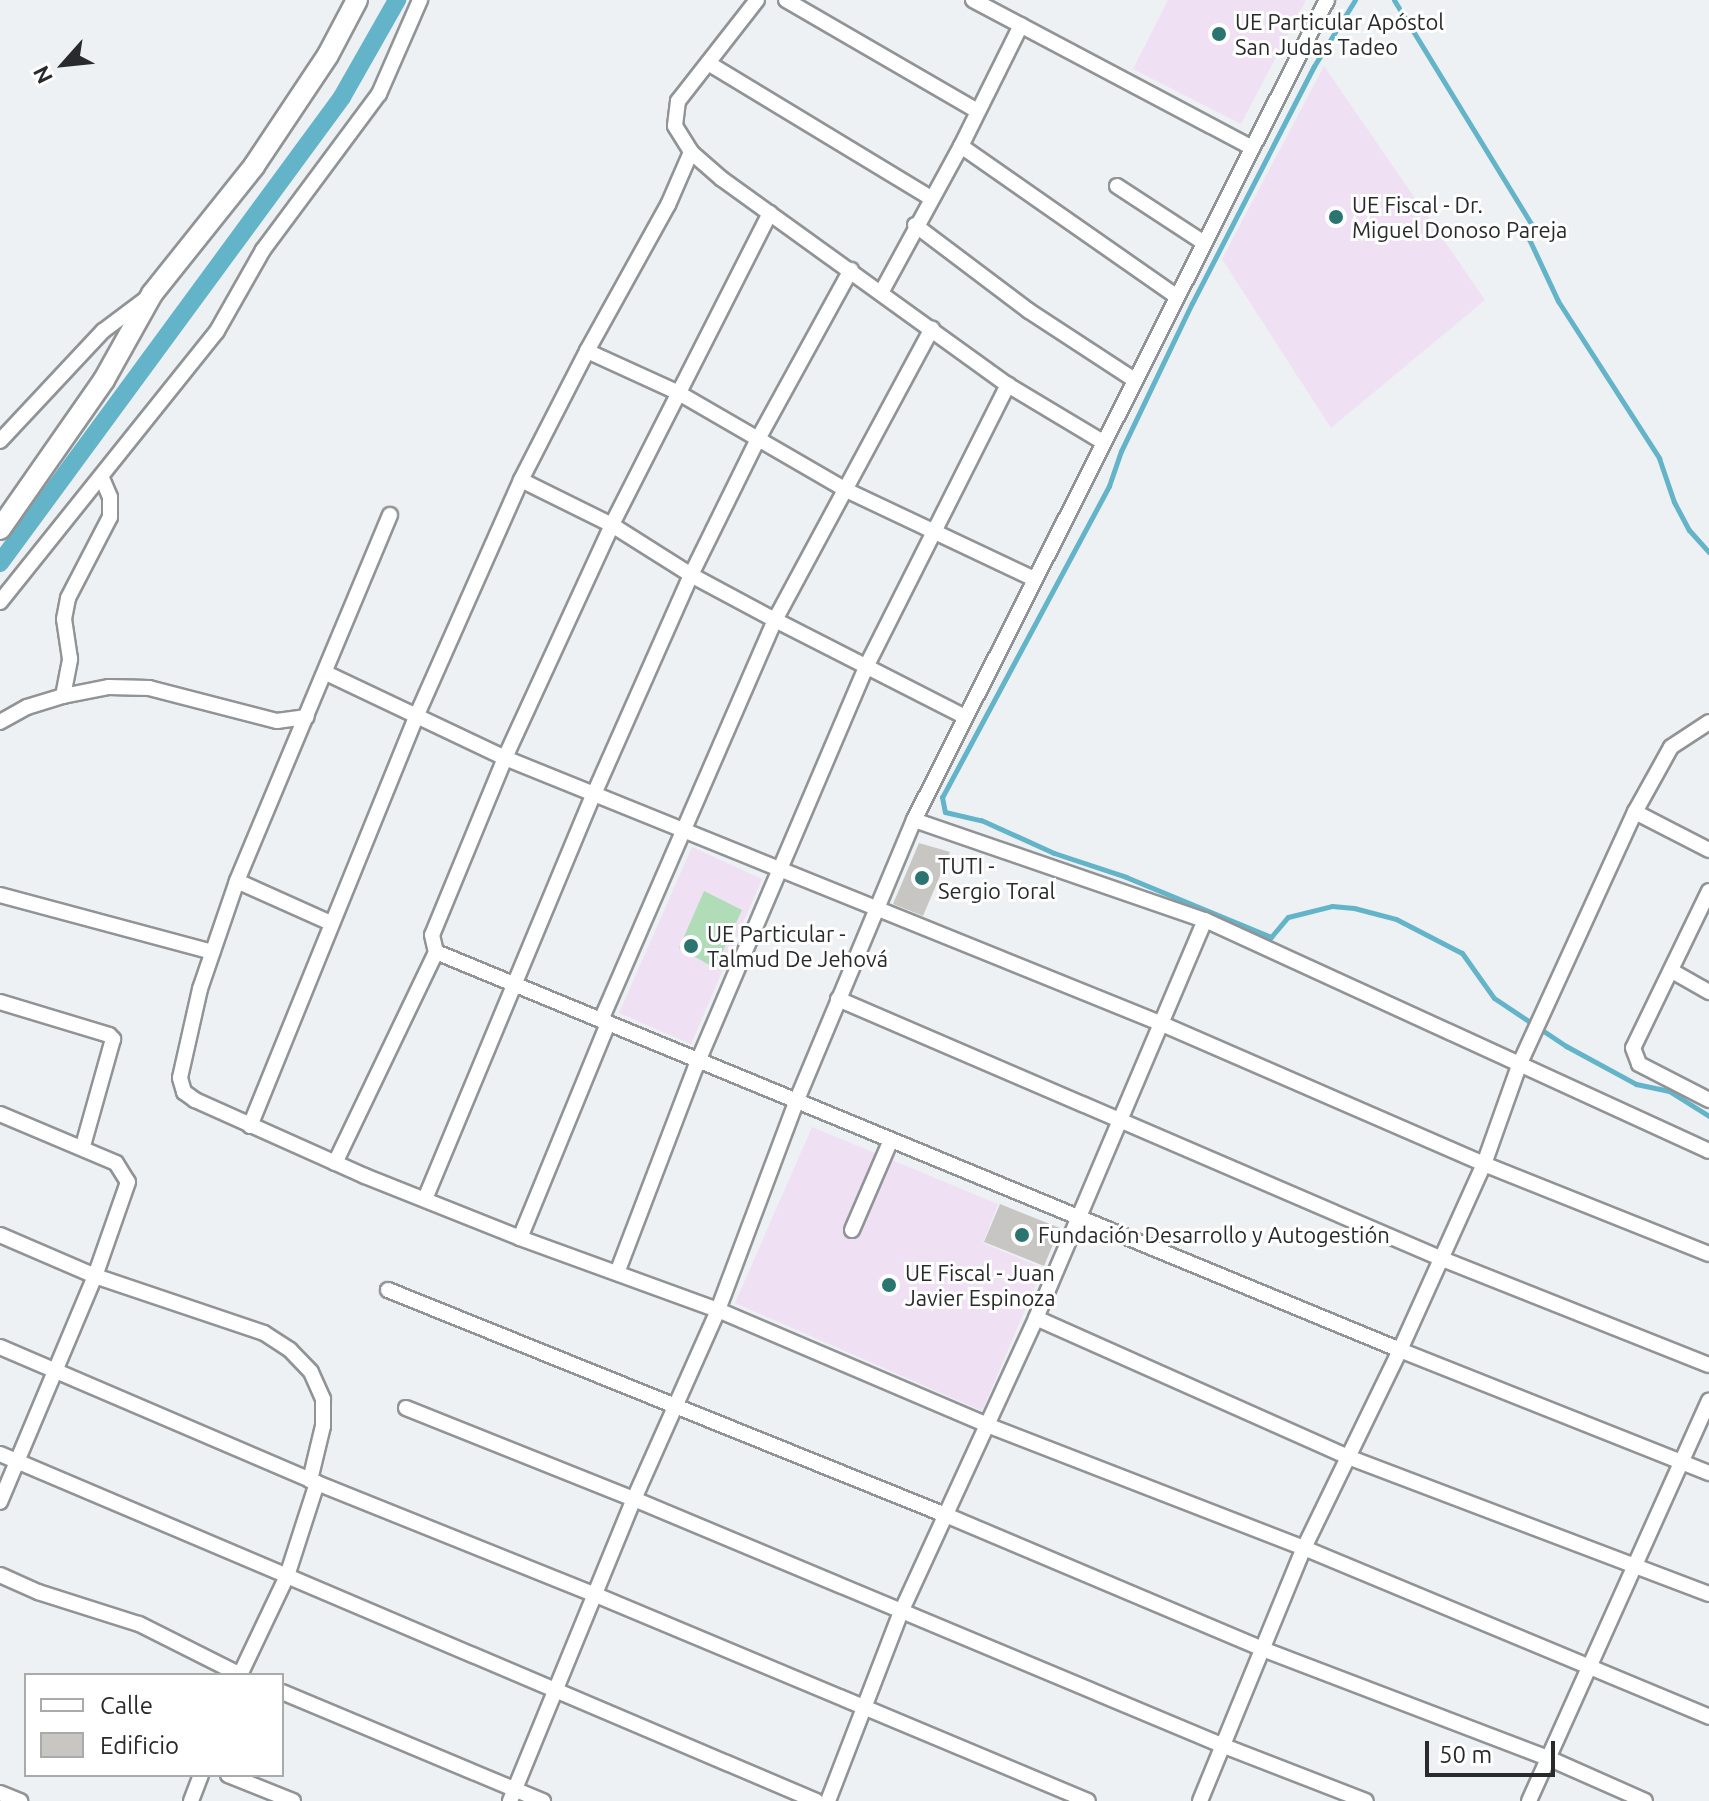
<!DOCTYPE html>
<meta charset="utf-8">
<style>
body{margin:0}
#map{position:relative;width:1709px;height:1801px;overflow:hidden;background:#edf1f4;font-family:Ubuntu,sans-serif}
div>[style]{position:absolute}
[style*='--x']{left:calc(var(--x)*1px);top:calc(var(--y)*1px);width:calc(var(--w)*1px);rotate:calc(var(--a)*1deg)}
.education>*{inset:0;background:#f0e0f3}
.green>*{inset:0;background:#b1dcb8}
.stream>*{height:5px;margin:-2.5px;padding:0 2.5px;transform-origin:2.5px;border-radius:2.5px;background:#64b4c9}
.canal>*{height:18px;margin:-9px;padding:0 9px;transform-origin:9px;border-radius:9px;background:#64b4c9}
.building>*{inset:0;background:#c8c6c3}
.roads{filter:drop-shadow(2px 0 #919496) drop-shadow(-2px 0 #919496) drop-shadow(0 2px #919496) drop-shadow(0 -2px #919496)}
.street>*{height:14px;margin:-7px;padding:0 7px;transform-origin:7px;border-radius:7px;background:#fff}
.secondary>*{height:20px;margin:-10px;padding:0 10px;transform-origin:10px;border-radius:10px;background:#fff}
.dots>*{width:22px;height:22px;translate:-50% -50%;box-sizing:border-box;border:4px solid #fff;border-radius:50%}
span{translate:-50% -50%;white-space:nowrap;text-align:center;line-height:1.15;-webkit-text-stroke:6px #fff;paint-order:stroke}
.poi-label{font-size:22px;color:#292a2b}
.left{translate:0 -50%;text-align:left}
.legend{position:absolute;left:24px;top:1673px;width:260px;height:104px;box-sizing:border-box;background:#fff;border:2px solid #a9aaaa;margin:0;padding:10px 14px;list-style:none;font-size:24px;color:#292a2b}
.legend li{display:flex;align-items:center;gap:16px;height:40px}
.legend b{width:40px;border:2px solid #a9aaaa}
.north{position:absolute;left:24px;top:24px;width:80px;height:80px;-webkit-text-stroke:6px #fff;paint-order:stroke;rotate:243deg;font-size:22px;font-weight:700;line-height:32px;text-align:center;color:#292a2b}
.north::after{content:'';display:block;margin:auto;width:28px;height:36px;background:#292a2b;clip-path:polygon(50% 0,100% 100%,50% 72%,0 100%)}
.scale{position:absolute;left:1425px;top:1741px;width:130px;height:36px;box-sizing:border-box;border:4px solid #292a2b;border-top:0;padding-left:10px;font-size:24px;line-height:28px;white-space:nowrap;color:#292a2b;-webkit-text-stroke:6px #fff;paint-order:stroke}
</style>
<div id="map">
<div class="education">
<div style="clip-path:polygon(1168px 0,1306px 0,1241px 124px,1133px 69px)"></div>
<div style="clip-path:polygon(1324px 66px,1485px 300px,1331px 428px,1222px 259px)"></div>
<div style="clip-path:polygon(692px 847px,762px 879px,691px 1044px,619px 1013px)"></div>
<div style="clip-path:polygon(812px 1127px,998px 1204px,983px 1243px,1043px 1268px,982px 1411px,735px 1303px)"></div>
</div>
<div class="green">
<div style="clip-path:polygon(704px 891px,742px 910px,715px 968px,679px 948px)"></div>
</div>
<div class="stream">
<div style="--x:1355;--y:0;--w:78;--a:121.8"></div>
<div style="--x:1314;--y:66;--w:267;--a:117.2"></div>
<div style="--x:1192;--y:303;--w:164;--a:115.6"></div>
<div style="--x:1121;--y:451;--w:37;--a:109"></div>
<div style="--x:1109;--y:486;--w:353;--a:118.2"></div>
<div style="--x:942;--y:797;--w:15;--a:79"></div>
<div style="--x:945;--y:812;--w:37;--a:13"></div>
<div style="--x:981;--y:820;--w:80;--a:24.3"></div>
<div style="--x:1054;--y:853;--w:76;--a:18.4"></div>
<div style="--x:1126;--y:877;--w:157;--a:22.5"></div>
<div style="--x:1271;--y:937;--w:26;--a:-50"></div>
<div style="--x:1288;--y:917;--w:45;--a:-14"></div>
<div style="--x:1332;--y:906;--w:22;--a:5"></div>
<div style="--x:1354;--y:908;--w:43;--a:14.7"></div>
<div style="--x:1396;--y:919;--w:74;--a:27.3"></div>
<div style="--x:1462;--y:953;--w:55;--a:54.6"></div>
<div style="--x:1494;--y:998;--w:87;--a:33.7"></div>
<div style="--x:1566;--y:1046;--w:80;--a:28.5"></div>
<div style="--x:1636;--y:1084;--w:34;--a:12"></div>
<div style="--x:1669;--y:1091;--w:47;--a:32"></div>
<div style="--x:1394;--y:0;--w:266;--a:58.5"></div>
<div style="--x:1533;--y:227;--w:13;--a:108"></div>
<div style="--x:1529;--y:239;--w:68;--a:64.9"></div>
<div style="--x:1558;--y:301;--w:187;--a:57.2"></div>
<div style="--x:1659;--y:458;--w:46;--a:71.2"></div>
<div style="--x:1674;--y:502;--w:32;--a:62"></div>
<div style="--x:1689;--y:530;--w:30;--a:48"></div>
</div>
<div class="canal">
<div style="--x:0;--y:563;--w:578;--a:-53.72"></div>
<div style="--x:342;--y:97;--w:112;--a:-60.4"></div>
</div>
<div class="building">
<div style="clip-path:polygon(919px 843px,950px 852px,923px 916px,893px 904px)"></div>
<div style="clip-path:polygon(1000px 1204px,1060px 1228px,1044px 1266px,984px 1242px)"></div>
</div>
<div class="roads">
<div class="street">
<div style="--x:757;--y:0;--w:128;--a:128"></div>
<div style="--x:678;--y:101;--w:25;--a:97"></div>
<div style="--x:675;--y:126;--w:31;--a:58"></div>
<div style="--x:691;--y:152;--w:41;--a:41.1"></div>
<div style="--x:722;--y:179;--w:352;--a:35.8"></div>
<div style="--x:1008;--y:385;--w:111;--a:31"></div>
<div style="--x:786;--y:0;--w:220;--a:30.1"></div>
<div style="--x:973;--y:0;--w:316;--a:27.9"></div>
<div style="--x:708;--y:63;--w:261;--a:31.2"></div>
<div style="--x:961;--y:146;--w:262;--a:34.9"></div>
<div style="--x:1117;--y:186;--w:104;--a:33.2"></div>
<div style="--x:770;--y:213;--w:350;--a:116.9"></div>
<div style="--x:612;--y:525;--w:256;--a:114.7"></div>
<div style="--x:505;--y:758;--w:191;--a:112.4"></div>
<div style="--x:432;--y:935;--w:17;--a:77"></div>
<div style="--x:436;--y:952;--w:1043;--a:22.43"></div>
<div style="--x:1400;--y:1350;--w:333;--a:21.7"></div>
<div style="--x:915;--y:225;--w:143;--a:37"></div>
<div style="--x:1029;--y:311;--w:124;--a:33.2"></div>
<div style="--x:882;--y:291;--w:165;--a:-61.4"></div>
<div style="--x:961;--y:146;--w:135;--a:-63.6"></div>
<div style="--x:587;--y:351;--w:99;--a:24.5"></div>
<div style="--x:677;--y:392;--w:195;--a:30.1"></div>
<div style="--x:846;--y:490;--w:208;--a:25.3"></div>
<div style="--x:0;--y:441;--w:151;--a:-46.9"></div>
<div style="--x:103;--y:331;--w:54;--a:-36.7"></div>
<div style="--x:521;--y:480;--w:102;--a:26.3"></div>
<div style="--x:612;--y:525;--w:93;--a:32.3"></div>
<div style="--x:691;--y:575;--w:95;--a:28.2"></div>
<div style="--x:775;--y:620;--w:213;--a:27"></div>
<div style="--x:390;--y:515;--w:397;--a:112.7"></div>
<div style="--x:237;--y:881;--w:114;--a:108.9"></div>
<div style="--x:200;--y:989;--w:91;--a:102.7"></div>
<div style="--x:180;--y:1078;--w:15;--a:74"></div>
<div style="--x:184;--y:1092;--w:14;--a:36"></div>
<div style="--x:195;--y:1100;--w:186;--a:24.1"></div>
<div style="--x:365;--y:1176;--w:167;--a:21.8"></div>
<div style="--x:520;--y:1238;--w:211;--a:20"></div>
<div style="--x:718;--y:1310;--w:293;--a:23.1"></div>
<div style="--x:987;--y:1425;--w:340;--a:21.2"></div>
<div style="--x:1304;--y:1548;--w:439;--a:22.6"></div>
<div style="--x:0;--y:602;--w:347;--a:-51.3"></div>
<div style="--x:217;--y:331;--w:93;--a:-60.4"></div>
<div style="--x:263;--y:250;--w:194;--a:-53.4"></div>
<div style="--x:379;--y:94;--w:103;--a:-66.4"></div>
<div style="--x:326;--y:673;--w:198;--a:25.4"></div>
<div style="--x:505;--y:758;--w:707;--a:22.03"></div>
<div style="--x:1160;--y:1023;--w:353;--a:23.5"></div>
<div style="--x:1484;--y:1164;--w:242;--a:21.8"></div>
<div style="--x:63;--y:696;--w:47;--a:-11.1"></div>
<div style="--x:109;--y:687;--w:40;--a:1.4"></div>
<div style="--x:149;--y:688;--w:132;--a:14.5"></div>
<div style="--x:277;--y:721;--w:30;--a:-8"></div>
<div style="--x:0;--y:722;--w:31;--a:-29"></div>
<div style="--x:27;--y:707;--w:38;--a:-17"></div>
<div style="--x:63;--y:696;--w:38;--a:-79"></div>
<div style="--x:70;--y:659;--w:40;--a:-98.5"></div>
<div style="--x:64;--y:619;--w:21;--a:-79"></div>
<div style="--x:68;--y:598;--w:91;--a:-62.6"></div>
<div style="--x:110;--y:517;--w:20;--a:-90"></div>
<div style="--x:110;--y:497;--w:21;--a:-113"></div>
<div style="--x:1635;--y:812;--w:83;--a:27.2"></div>
<div style="--x:914;--y:820;--w:308;--a:19"></div>
<div style="--x:1205;--y:920;--w:554;--a:24.62"></div>
<div style="--x:237;--y:881;--w:103;--a:24.1"></div>
<div style="--x:1709;--y:891;--w:174;--a:115.8"></div>
<div style="--x:1633;--y:1048;--w:17;--a:69"></div>
<div style="--x:1639;--y:1064;--w:79;--a:27.2"></div>
<div style="--x:0;--y:895;--w:220;--a:15"></div>
<div style="--x:1672;--y:971;--w:43;--a:29.6"></div>
<div style="--x:838;--y:999;--w:655;--a:23.28"></div>
<div style="--x:1440;--y:1258;--w:289;--a:21.7"></div>
<div style="--x:0;--y:1002;--w:114;--a:16.8"></div>
<div style="--x:109;--y:1035;--w:6;--a:45"></div>
<div style="--x:113;--y:1039;--w:111;--a:105.7"></div>
<div style="--x:601;--y:1020;--w:436;--a:-66.5"></div>
<div style="--x:775;--y:620;--w:331;--a:-61.7"></div>
<div style="--x:0;--y:1114;--w:126;--a:22.9"></div>
<div style="--x:116;--y:1163;--w:22;--a:58"></div>
<div style="--x:128;--y:1182;--w:100;--a:109.3"></div>
<div style="--x:95;--y:1276;--w:245;--a:112.8"></div>
<div style="--x:250;--y:1126;--w:441;--a:-67.9"></div>
<div style="--x:416;--y:717;--w:259;--a:-66.1"></div>
<div style="--x:521;--y:480;--w:145;--a:-62.9"></div>
<div style="--x:587;--y:351;--w:167;--a:-61"></div>
<div style="--x:668;--y:205;--w:58;--a:-66.5"></div>
<div style="--x:335;--y:1163;--w:234;--a:-64.4"></div>
<div style="--x:425;--y:1199;--w:439;--a:-67.4"></div>
<div style="--x:594;--y:794;--w:240;--a:-66.1"></div>
<div style="--x:691;--y:575;--w:152;--a:-63.8"></div>
<div style="--x:758;--y:439;--w:193;--a:-61.2"></div>
<div style="--x:852;--y:1230;--w:98;--a:-66.6"></div>
<div style="--x:0;--y:1235;--w:103;--a:23.3"></div>
<div style="--x:95;--y:1276;--w:178;--a:18.6"></div>
<div style="--x:264;--y:1333;--w:31;--a:33"></div>
<div style="--x:290;--y:1350;--w:30;--a:46"></div>
<div style="--x:311;--y:1372;--w:30;--a:66"></div>
<div style="--x:323;--y:1399;--w:27;--a:90"></div>
<div style="--x:323;--y:1426;--w:56;--a:103.5"></div>
<div style="--x:520;--y:1238;--w:232;--a:-67.7"></div>
<div style="--x:617;--y:1273;--w:222;--a:-69.1"></div>
<div style="--x:696;--y:1066;--w:434;--a:-66.9"></div>
<div style="--x:866;--y:667;--w:316;--a:-63.3"></div>
<div style="--x:388;--y:1290;--w:604;--a:21.98"></div>
<div style="--x:948;--y:1516;--w:344;--a:22.9"></div>
<div style="--x:1265;--y:1650;--w:303;--a:20.9"></div>
<div style="--x:1548;--y:1758;--w:106;--a:23.9"></div>
<div style="--x:1036;--y:1318;--w:342;--a:24"></div>
<div style="--x:1348;--y:1457;--w:386;--a:20.8"></div>
<div style="--x:0;--y:1347;--w:345;--a:23.2"></div>
<div style="--x:317;--y:1483;--w:301;--a:21.9"></div>
<div style="--x:596;--y:1595;--w:533;--a:22.72"></div>
<div style="--x:406;--y:1408;--w:245;--a:21.8"></div>
<div style="--x:634;--y:1499;--w:640;--a:22.72"></div>
<div style="--x:1224;--y:1746;--w:152;--a:21.2"></div>
<div style="--x:0;--y:1454;--w:312;--a:23"></div>
<div style="--x:287;--y:1576;--w:110;--a:115.4"></div>
<div style="--x:317;--y:1483;--w:98;--a:107.9"></div>
<div style="--x:287;--y:1576;--w:575;--a:23.04"></div>
<div style="--x:0;--y:1575;--w:42;--a:24.1"></div>
<div style="--x:38;--y:1592;--w:106;--a:17.6"></div>
<div style="--x:139;--y:1624;--w:114;--a:26.6"></div>
<div style="--x:282;--y:1692;--w:283;--a:22.7"></div>
<div style="--x:228;--y:1775;--w:70;--a:21.8"></div>
<div style="--x:0;--y:1793;--w:22;--a:22"></div>
<div style="--x:191;--y:1801;--w:28;--a:-69"></div>
<div style="--x:510;--y:1801;--w:326;--a:-67.7"></div>
<div style="--x:634;--y:1499;--w:207;--a:-66"></div>
<div style="--x:718;--y:1310;--w:222;--a:-69.4"></div>
<div style="--x:796;--y:1102;--w:306;--a:-67.3"></div>
<div style="--x:914;--y:820;--w:918;--a:-63.27"></div>
<div style="--x:828;--y:1801;--w:203;--a:-68.9"></div>
<div style="--x:901;--y:1612;--w:324;--a:-65.3"></div>
<div style="--x:1036;--y:1318;--w:432;--a:-67"></div>
<div style="--x:1200;--y:1801;--w:274;--a:-67.7"></div>
<div style="--x:1304;--y:1548;--w:220;--a:-64.1"></div>
<div style="--x:1400;--y:1350;--w:204;--a:-65.7"></div>
<div style="--x:1484;--y:1164;--w:107;--a:-70.4"></div>
<div style="--x:1520;--y:1063;--w:276;--a:-65.4"></div>
<div style="--x:1635;--y:812;--w:74;--a:-61"></div>
<div style="--x:1671;--y:747;--w:45;--a:-33.3"></div>
<div style="--x:1529;--y:1801;--w:439;--a:-65.8"></div>
</div>
<div class="secondary">
<div style="--x:0;--y:529;--w:182;--a:-55.1"></div>
<div style="--x:104;--y:380;--w:98;--a:-60.8"></div>
<div style="--x:152;--y:294;--w:164;--a:-51.4"></div>
<div style="--x:254;--y:166;--w:133;--a:-56.3"></div>
<div style="--x:328;--y:55;--w:62;--a:-62.2"></div>
</div>
</div>
<div class="dots">
<div style="left:1219px;top:34px;background:#2b7470"></div>
<div style="left:1336px;top:217px;background:#2b7470"></div>
<div style="left:922px;top:878px;background:#2b7470"></div>
<div style="left:691px;top:946px;background:#2b7470"></div>
<div style="left:1022px;top:1235px;background:#2b7470"></div>
<div style="left:889px;top:1285px;background:#2b7470"></div>
</div>
<div class="poi-label">
<span class="left" style="left:1235px;top:34px">UE Particular Apóstol<br>San Judas Tadeo</span>
<span class="left" style="left:1352px;top:217px">UE Fiscal - Dr.<br>Miguel Donoso Pareja</span>
<span class="left" style="left:938px;top:878px">TUTI -<br>Sergio Toral</span>
<span class="left" style="left:707px;top:946px">UE Particular -<br>Talmud De Jehová</span>
<span class="left" style="left:1038px;top:1235px">Fundación Desarrollo y Autogestión</span>
<span class="left" style="left:905px;top:1285px">UE Fiscal - Juan<br>Javier Espinoza</span>
</div>
<ul class="legend">
<li><b style="height:10px;background:#fff"></b>Calle</li>
<li><b style="height:22px;background:#c8c6c3"></b>Edificio</li>
</ul>
<div class="north">N</div>
<div class="scale">50 m</div>
</div>
